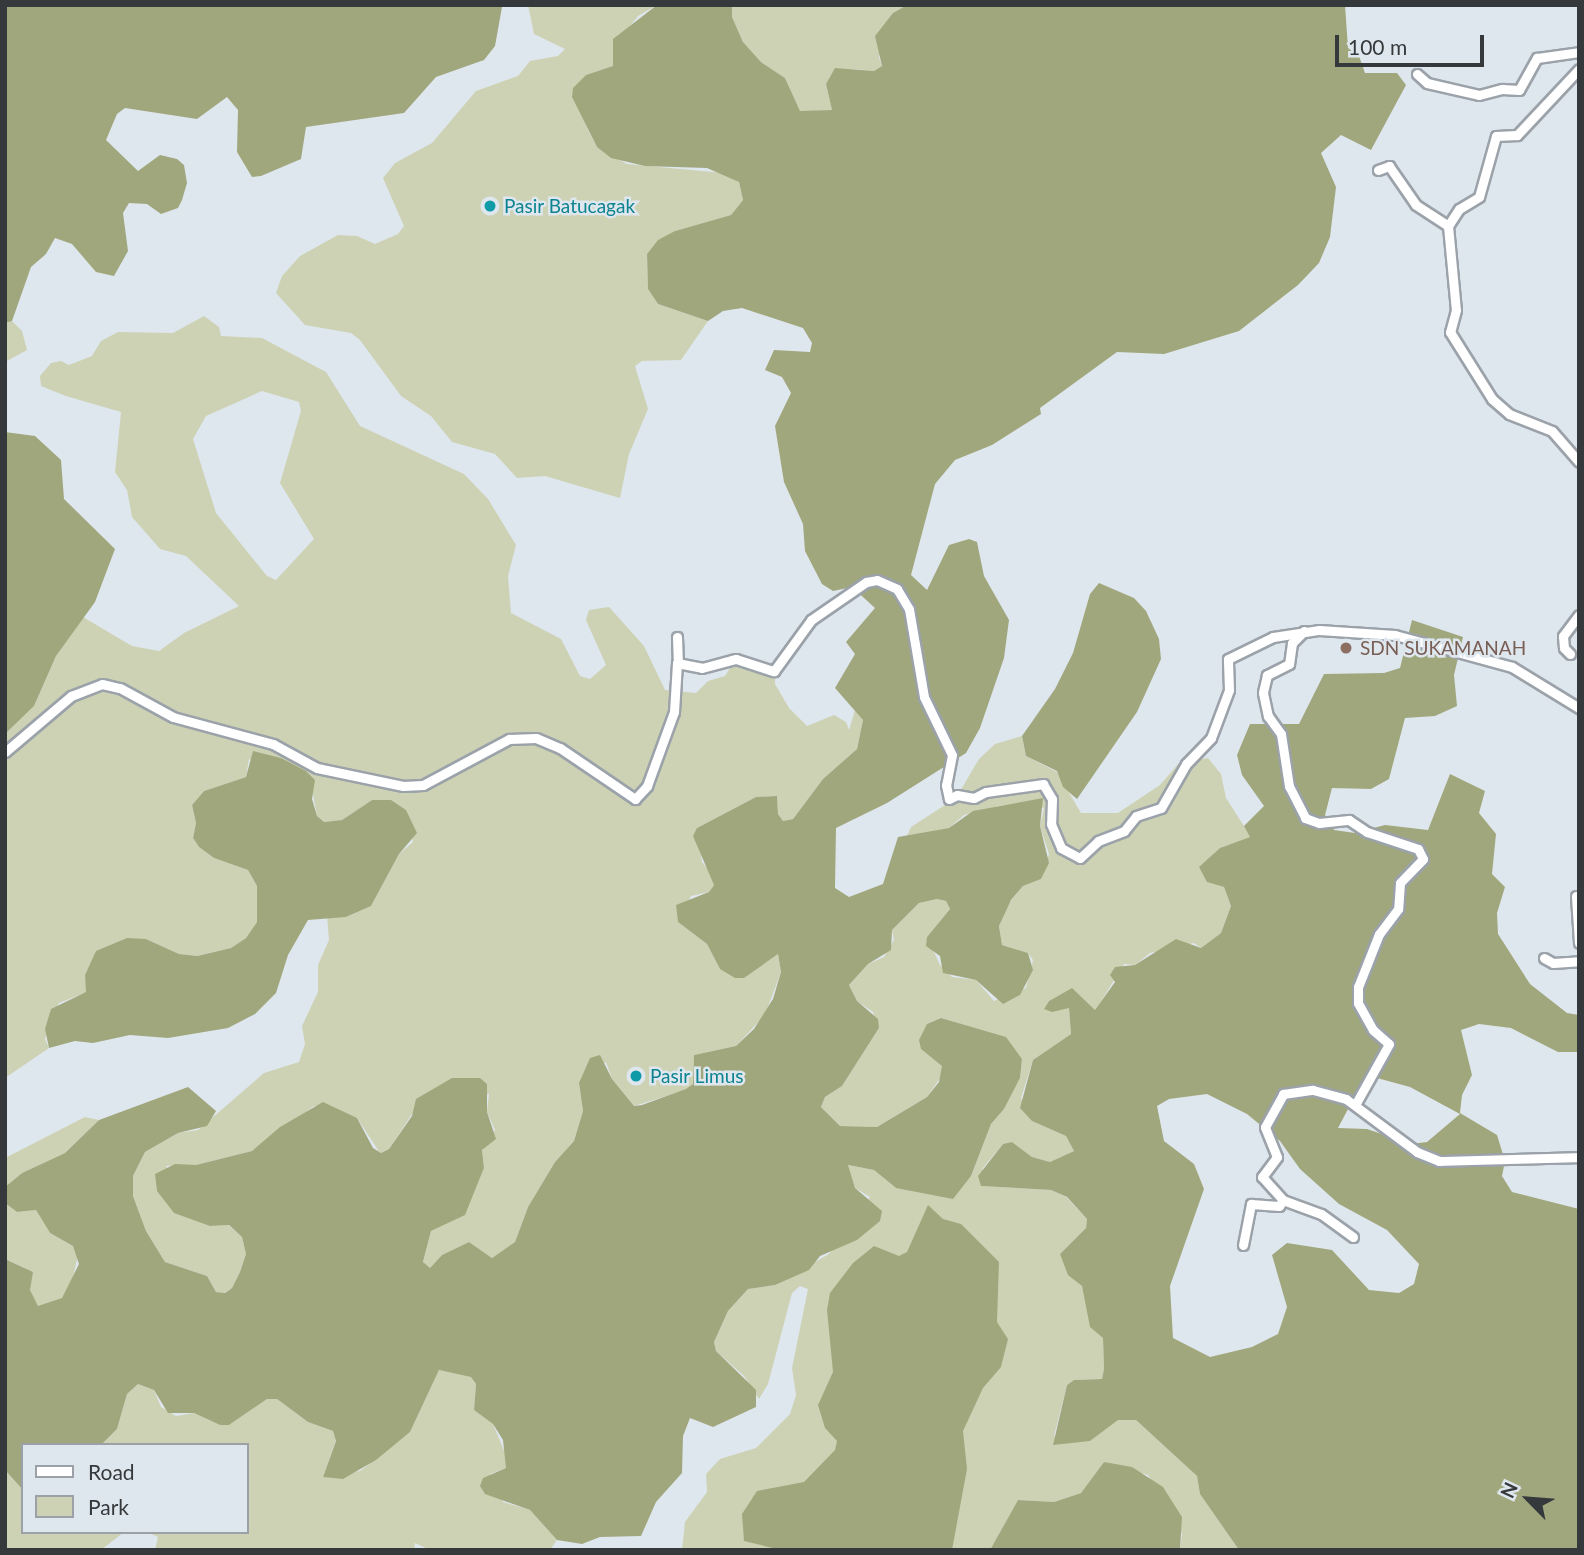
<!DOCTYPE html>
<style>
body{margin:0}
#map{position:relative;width:1584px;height:1555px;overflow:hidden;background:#dfe7ee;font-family:Lato,sans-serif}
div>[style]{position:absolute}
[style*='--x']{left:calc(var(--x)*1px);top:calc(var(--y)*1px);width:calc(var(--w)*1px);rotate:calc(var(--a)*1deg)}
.green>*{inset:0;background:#cdd2b4}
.forest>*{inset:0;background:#a1a77d}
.roads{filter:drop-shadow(2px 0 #9ba2a9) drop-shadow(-2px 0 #9ba2a9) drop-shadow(0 2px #9ba2a9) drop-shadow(0 -2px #9ba2a9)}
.minor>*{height:9px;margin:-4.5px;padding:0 4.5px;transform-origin:4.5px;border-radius:4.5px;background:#fff}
.dots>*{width:19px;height:19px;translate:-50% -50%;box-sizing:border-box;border:4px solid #dfe7ee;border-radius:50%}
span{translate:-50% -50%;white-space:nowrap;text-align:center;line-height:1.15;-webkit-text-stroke:5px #dfe7ee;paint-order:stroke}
.culture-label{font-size:19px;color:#0d838f}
.left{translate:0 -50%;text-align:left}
.education-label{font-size:19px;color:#785e54}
.frame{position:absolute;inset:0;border:7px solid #35393b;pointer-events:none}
.legend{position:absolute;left:21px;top:1443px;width:228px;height:91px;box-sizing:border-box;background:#dfe7ee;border:2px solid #9ba1a6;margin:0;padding:9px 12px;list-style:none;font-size:21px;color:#35393b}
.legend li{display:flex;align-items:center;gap:14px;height:35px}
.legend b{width:35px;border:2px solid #9ba1a6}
.north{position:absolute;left:1493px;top:1464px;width:70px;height:70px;-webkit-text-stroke:5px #dfe7ee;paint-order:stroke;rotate:295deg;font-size:19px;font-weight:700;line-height:28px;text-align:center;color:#35393b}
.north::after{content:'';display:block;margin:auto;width:24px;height:32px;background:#35393b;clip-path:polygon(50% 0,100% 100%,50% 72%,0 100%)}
.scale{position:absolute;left:1335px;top:35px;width:149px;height:32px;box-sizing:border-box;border:4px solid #35393b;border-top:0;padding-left:9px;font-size:21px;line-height:24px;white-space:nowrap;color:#35393b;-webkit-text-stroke:5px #dfe7ee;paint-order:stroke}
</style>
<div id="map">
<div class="green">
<div style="clip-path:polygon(528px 5px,657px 5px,638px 16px,613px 48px,614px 66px,586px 75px,581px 113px,588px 130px,597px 147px,627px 164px,724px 173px,739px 182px,743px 200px,731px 215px,675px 231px,647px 254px,648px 289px,658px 304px,708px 321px,681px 360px,642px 361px,635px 366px,648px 409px,629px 454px,620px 498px,545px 476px,517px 478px,495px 454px,452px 442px,431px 416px,401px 396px,360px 340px,351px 333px,305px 325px,276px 293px,282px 276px,300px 256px,338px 235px,357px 236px,375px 244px,398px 234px,404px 226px,383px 178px,395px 163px,432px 143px,476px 91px,518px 76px,530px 61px,558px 56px,565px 49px,534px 34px)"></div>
<div style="clip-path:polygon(732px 5px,907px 5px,893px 13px,879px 57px,882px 66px,874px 71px,853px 69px,826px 84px,832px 110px,800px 112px,785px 78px,761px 62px,743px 42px,732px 17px)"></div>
<div style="clip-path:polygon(evenodd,204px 316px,219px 327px,221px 336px,262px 338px,326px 372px,360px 426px,464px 474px,488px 499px,516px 545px,508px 576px,511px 613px,561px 639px,580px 676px,590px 679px,606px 665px,586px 620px,589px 610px,609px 607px,644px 646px,665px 690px,696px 693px,708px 681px,725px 676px,730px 668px,747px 665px,775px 674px,775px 684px,789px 708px,807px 726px,834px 715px,846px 722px,849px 730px,855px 710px,863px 720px,857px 749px,823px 779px,793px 819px,783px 821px,778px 814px,777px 796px,756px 797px,697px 828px,702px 862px,714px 877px,714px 885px,709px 892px,691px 896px,678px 922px,707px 944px,720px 969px,763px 964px,778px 954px,781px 972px,765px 1015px,736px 1046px,694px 1055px,693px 1084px,686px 1090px,634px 1106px,612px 1079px,606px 1062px,579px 1083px,583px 1111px,574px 1141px,555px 1162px,528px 1207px,515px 1242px,492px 1258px,469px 1242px,442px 1255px,430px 1268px,423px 1263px,431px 1231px,465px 1214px,484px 1168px,482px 1151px,495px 1130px,487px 1112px,489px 1094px,416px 1108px,389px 1149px,380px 1153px,357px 1118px,314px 1106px,252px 1151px,196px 1165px,166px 1166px,210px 1226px,228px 1225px,242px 1237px,246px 1254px,240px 1272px,232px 1288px,224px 1293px,216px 1292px,207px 1276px,165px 1262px,146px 1231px,133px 1196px,133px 1176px,145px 1152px,178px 1133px,198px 1130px,264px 1073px,299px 1062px,305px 1044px,302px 1026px,318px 992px,318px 965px,329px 940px,327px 915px,346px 917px,371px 906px,399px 854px,413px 842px,406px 810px,372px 800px,342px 820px,324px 822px,317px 816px,312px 789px,249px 759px,246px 777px,204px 791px,192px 805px,196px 823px,193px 838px,199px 847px,214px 858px,248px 870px,257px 886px,257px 922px,246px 938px,231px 948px,196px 956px,179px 954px,146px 939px,85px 975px,87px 992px,59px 1003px,45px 1039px,49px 1048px,5px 1078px,5px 734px,34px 706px,56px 656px,83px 617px,132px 646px,159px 651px,184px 633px,239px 606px,186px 556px,160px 549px,132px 517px,127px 490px,115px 472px,121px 412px,66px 396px,41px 386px,40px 376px,51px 363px,61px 361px,69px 365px,92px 356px,101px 341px,118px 332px,173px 333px,204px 316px,262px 391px,299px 402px,301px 411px,280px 483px,314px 539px,276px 580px,267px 576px,216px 513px,193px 439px,206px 416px,262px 391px)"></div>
<div style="clip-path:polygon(12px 321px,22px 331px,27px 350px,5px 362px,5px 323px)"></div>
<div style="clip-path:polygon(1022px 736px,1026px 756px,1057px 772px,1081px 813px,1118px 813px,1160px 785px,1179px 763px,1208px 758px,1221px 774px,1226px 798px,1251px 837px,1220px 848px,1206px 862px,1224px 887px,1231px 906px,1221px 933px,1201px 948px,1194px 943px,1150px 953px,1135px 965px,1124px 964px,1095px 1011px,1065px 992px,1049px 1001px,1044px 1009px,1069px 1008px,1071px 1034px,1033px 1060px,1021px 1098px,1032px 1121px,1066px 1136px,1074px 1151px,1050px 1162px,1032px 1157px,1012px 1142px,1003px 1144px,983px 1168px,981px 1186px,1051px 1190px,1066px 1197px,1087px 1219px,1086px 1228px,1060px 1254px,1082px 1286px,1103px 1338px,1104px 1369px,1102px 1379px,1074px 1380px,1067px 1385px,1054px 1436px,1090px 1441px,1118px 1419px,1136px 1420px,1197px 1476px,1200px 1494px,1239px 1550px,1180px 1550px,1182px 1534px,1148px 1475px,1104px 1462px,1081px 1493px,1054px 1502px,1018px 1500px,990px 1550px,682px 1550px,685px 1522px,707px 1492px,706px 1474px,720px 1459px,756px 1448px,790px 1414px,796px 1395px,792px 1368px,808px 1289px,800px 1286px,792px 1293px,768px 1384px,759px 1399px,744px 1376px,716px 1351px,714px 1342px,728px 1311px,748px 1289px,775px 1285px,829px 1254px,870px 1197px,855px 1188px,847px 1165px,874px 1170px,896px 1188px,971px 1176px,991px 1124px,1004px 1109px,1020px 1078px,1022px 1059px,1006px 1038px,941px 1018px,927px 1024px,921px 1049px,942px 1065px,943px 1074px,927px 1097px,877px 1127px,840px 1126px,821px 1107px,825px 1097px,842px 1086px,879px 1028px,873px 1012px,857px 1001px,849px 985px,868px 964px,884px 957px,894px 940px,892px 930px,919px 903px,937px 899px,946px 901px,950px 909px,927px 937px,940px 965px,952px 977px,976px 980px,994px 1001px,1026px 988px,1033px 960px,1028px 953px,1002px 945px,999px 926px,1005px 908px,1023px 886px,1041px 879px,1049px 854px,1040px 826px,1044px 808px,1026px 803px,999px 806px,964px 815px,949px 828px,907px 836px,911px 827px,956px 798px,979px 759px,995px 744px)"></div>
<div style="clip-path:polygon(85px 1117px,99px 1120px,65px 1153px,22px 1173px,5px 1187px,5px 1158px)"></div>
<div style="clip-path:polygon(5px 1203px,17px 1212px,36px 1210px,50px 1233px,73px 1246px,78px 1255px,72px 1282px,62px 1298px,47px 1307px,38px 1306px,32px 1299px,25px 1268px,5px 1259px)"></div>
<div style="clip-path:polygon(439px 1370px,471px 1376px,476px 1384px,474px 1410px,493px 1424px,507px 1458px,506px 1468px,490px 1474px,503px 1502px,530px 1510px,557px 1540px,550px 1550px,430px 1550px,415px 1543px,414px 1550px,155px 1550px,158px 1537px,147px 1532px,247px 1532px,247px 1445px,101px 1445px,117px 1429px,127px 1394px,138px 1384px,154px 1390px,161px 1407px,176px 1416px,194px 1413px,220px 1425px,229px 1425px,267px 1399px,277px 1399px,308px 1422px,333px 1431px,336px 1440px,323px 1477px,360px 1471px,410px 1432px)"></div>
<div style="clip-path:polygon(5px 1470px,23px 1490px,23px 1532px,124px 1532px,101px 1550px,5px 1550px)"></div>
</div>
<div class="forest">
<div style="clip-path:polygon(5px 5px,502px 5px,502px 7px,495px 46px,484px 60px,436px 77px,404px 113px,306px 127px,301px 159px,261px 176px,252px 177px,237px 152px,238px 110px,227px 97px,197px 119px,125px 108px,117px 114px,106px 140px,138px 171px,160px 155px,177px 159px,184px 165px,187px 183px,182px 200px,178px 208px,161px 214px,147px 204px,129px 203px,123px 213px,128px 251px,114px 276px,96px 272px,72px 244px,55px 238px,46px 254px,31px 267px,12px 321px,5px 323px)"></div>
<div style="clip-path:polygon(657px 5px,732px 5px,732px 17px,743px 42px,761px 62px,785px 78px,800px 111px,832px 110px,826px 84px,835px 68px,874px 71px,882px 66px,875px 36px,893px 13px,907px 5px,1345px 5px,1348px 48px,1359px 56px,1365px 73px,1397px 73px,1406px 85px,1371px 150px,1341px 135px,1321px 153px,1336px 187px,1330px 237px,1319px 263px,1298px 285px,1239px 331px,1164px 354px,1117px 352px,1040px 408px,1041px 414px,992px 445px,955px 460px,935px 484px,911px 575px,927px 590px,949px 545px,969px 539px,977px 542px,984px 576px,1009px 620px,1004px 658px,980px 728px,966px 753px,887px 803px,836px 828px,835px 888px,849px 897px,883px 884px,898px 837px,949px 828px,973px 811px,1043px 798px,1040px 826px,1049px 863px,1041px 879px,1023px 886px,1011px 900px,999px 926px,1002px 945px,1028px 953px,1033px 970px,1020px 995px,1003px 1004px,976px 980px,943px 973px,940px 956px,926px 946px,927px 937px,950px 909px,946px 901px,937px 899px,919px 903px,892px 930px,891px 950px,868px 964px,849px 985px,857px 1001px,878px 1019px,879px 1028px,842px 1086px,825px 1097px,821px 1107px,840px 1126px,877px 1127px,927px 1097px,939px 1082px,942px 1066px,921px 1049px,919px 1040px,927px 1024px,941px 1018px,1006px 1037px,1022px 1059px,1020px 1078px,1004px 1109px,991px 1124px,971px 1176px,953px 1199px,896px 1188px,874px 1170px,848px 1165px,855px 1188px,882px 1211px,880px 1221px,857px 1240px,820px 1256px,809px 1270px,775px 1285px,748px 1289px,728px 1311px,714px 1342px,716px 1351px,756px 1390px,756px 1407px,713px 1427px,690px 1418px,683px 1436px,682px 1473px,656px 1502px,641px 1536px,600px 1537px,582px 1544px,557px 1540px,530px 1510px,485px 1494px,480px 1486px,483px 1478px,506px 1468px,503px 1440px,493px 1424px,474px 1410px,476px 1384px,471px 1377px,439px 1370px,410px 1432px,376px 1460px,343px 1479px,323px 1477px,336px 1441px,333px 1431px,308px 1422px,277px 1399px,267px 1399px,229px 1425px,220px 1425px,194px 1413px,168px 1413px,154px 1390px,138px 1384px,127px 1394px,117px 1429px,101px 1445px,23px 1445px,23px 1490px,5px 1470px,5px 1259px,33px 1272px,30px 1290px,38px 1306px,62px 1298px,79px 1264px,73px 1246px,50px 1233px,36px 1210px,17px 1212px,5px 1203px,5px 1187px,22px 1173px,65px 1153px,99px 1120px,188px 1087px,216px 1111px,207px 1126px,178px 1133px,145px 1152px,133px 1176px,133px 1196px,146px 1231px,165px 1262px,207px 1276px,216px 1292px,225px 1293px,232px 1288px,240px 1272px,246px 1254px,242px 1237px,229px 1225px,210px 1226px,174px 1213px,157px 1191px,155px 1174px,175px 1164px,196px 1165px,252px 1151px,280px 1127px,323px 1102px,357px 1118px,373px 1148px,381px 1153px,389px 1149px,412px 1116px,416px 1099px,452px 1078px,480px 1078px,487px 1084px,487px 1112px,496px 1139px,482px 1150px,484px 1168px,465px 1215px,431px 1231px,423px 1262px,430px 1268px,442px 1255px,469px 1242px,492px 1258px,515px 1242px,528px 1207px,555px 1162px,574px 1141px,583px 1111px,579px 1083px,590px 1058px,600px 1055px,612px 1079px,634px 1106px,642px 1105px,686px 1089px,693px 1084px,694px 1055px,736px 1046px,754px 1029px,773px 999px,781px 972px,778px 954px,744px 978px,735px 978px,720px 969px,707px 944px,678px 922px,676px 905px,709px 892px,714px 885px,693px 836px,697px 828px,756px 797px,777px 796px,778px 814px,783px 821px,793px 819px,823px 779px,857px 749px,863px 720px,835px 688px,855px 654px,846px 642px,875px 608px,852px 587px,833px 591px,822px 584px,805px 551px,803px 524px,784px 482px,775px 426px,791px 393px,782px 377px,765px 370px,774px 350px,810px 352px,812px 343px,803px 328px,742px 308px,723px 311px,708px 321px,658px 304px,648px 289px,647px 254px,658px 240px,675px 231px,731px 215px,743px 200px,739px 182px,707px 168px,645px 166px,611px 158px,597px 147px,572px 97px,573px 88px,586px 75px,613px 66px,613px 39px)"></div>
<div style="clip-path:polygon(5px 432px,35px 436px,61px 460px,64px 499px,115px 549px,95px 602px,56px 656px,34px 706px,5px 734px)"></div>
<div style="clip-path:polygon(1099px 583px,1134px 598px,1146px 611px,1159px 639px,1161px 659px,1137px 712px,1077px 799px,1063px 787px,1057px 771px,1026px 756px,1022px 736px,1055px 689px,1073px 653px,1090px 594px)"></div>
<div style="clip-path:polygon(evenodd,1412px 620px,1463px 637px,1454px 675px,1457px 706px,1435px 716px,1405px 718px,1389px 779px,1371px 789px,1332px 788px,1325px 815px,1334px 830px,1355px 833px,1385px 825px,1428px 830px,1450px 774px,1485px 791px,1479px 813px,1496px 834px,1492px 874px,1505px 887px,1497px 913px,1498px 934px,1530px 984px,1567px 1013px,1579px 1015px,1579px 1052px,1558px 1052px,1511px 1028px,1479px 1024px,1461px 1030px,1472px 1075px,1462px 1095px,1460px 1113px,1497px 1135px,1505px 1161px,1502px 1176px,1512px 1192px,1579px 1209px,1579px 1550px,1239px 1550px,1200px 1494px,1197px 1476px,1136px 1420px,1118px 1420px,1090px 1441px,1053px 1445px,1067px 1385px,1074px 1380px,1102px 1379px,1104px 1369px,1103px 1338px,1090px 1327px,1082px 1286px,1068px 1275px,1060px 1254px,1086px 1228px,1087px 1219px,1067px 1197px,1051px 1190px,981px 1186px,978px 1176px,1003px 1144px,1012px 1142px,1032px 1157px,1050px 1162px,1074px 1151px,1066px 1136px,1032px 1121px,1020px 1108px,1033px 1060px,1071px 1034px,1069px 1008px,1052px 1012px,1044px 1009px,1049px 1001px,1072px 988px,1095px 1010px,1115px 982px,1110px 975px,1115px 967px,1135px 965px,1176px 939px,1201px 948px,1221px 933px,1231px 906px,1224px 887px,1207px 882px,1199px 867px,1220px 848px,1250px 837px,1244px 826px,1264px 806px,1242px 775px,1237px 755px,1250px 724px,1299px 724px,1324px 674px,1384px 673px,1400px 668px,1412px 620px,1366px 1075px,1410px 1087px,1460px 1114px,1427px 1142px,1411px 1144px,1367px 1129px,1338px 1128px,1366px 1075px,1412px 620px,1207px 1094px,1247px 1114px,1280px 1141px,1300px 1169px,1339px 1204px,1387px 1230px,1419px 1264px,1414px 1284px,1399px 1293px,1369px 1290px,1332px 1250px,1287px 1243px,1272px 1255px,1287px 1307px,1278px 1334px,1252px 1347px,1210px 1357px,1173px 1338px,1170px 1286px,1204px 1189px,1194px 1164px,1164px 1141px,1157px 1106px,1169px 1099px,1207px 1094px)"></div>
<div style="clip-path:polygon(253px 751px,281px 758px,306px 771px,315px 780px,312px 799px,317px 816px,324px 822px,342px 820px,372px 800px,391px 800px,406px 810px,417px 833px,399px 854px,371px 906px,346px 917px,308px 920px,288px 955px,276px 993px,255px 1014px,228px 1028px,168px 1038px,130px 1035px,93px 1043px,75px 1041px,49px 1048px,45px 1029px,51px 1009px,86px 992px,85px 975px,96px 951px,127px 938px,146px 939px,179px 954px,197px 956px,231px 948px,246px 938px,257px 922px,257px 886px,248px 870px,214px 858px,199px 847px,193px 838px,196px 823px,192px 805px,204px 791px,246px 777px)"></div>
<div style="clip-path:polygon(928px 1205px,943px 1219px,961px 1224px,999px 1262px,997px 1322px,1008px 1339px,1001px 1367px,983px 1388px,963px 1431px,967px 1469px,952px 1550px,781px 1550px,744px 1541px,742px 1514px,757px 1491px,804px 1482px,835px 1450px,837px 1441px,825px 1428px,818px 1405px,833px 1372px,827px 1310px,830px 1293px,853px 1263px,874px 1246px,899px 1256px,907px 1252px)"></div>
<div style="clip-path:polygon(1104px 1462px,1132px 1467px,1163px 1487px,1182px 1517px,1180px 1550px,990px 1550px,1018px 1500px,1054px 1502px,1081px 1493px)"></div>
</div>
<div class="roads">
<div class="minor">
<div style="--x:1579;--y:69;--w:91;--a:133.2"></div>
<div style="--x:1517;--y:135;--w:21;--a:177"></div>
<div style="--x:1496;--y:136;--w:63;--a:105.6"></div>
<div style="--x:1479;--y:197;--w:23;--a:149"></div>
<div style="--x:1459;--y:209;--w:20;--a:123"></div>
<div style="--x:1448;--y:226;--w:84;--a:84.6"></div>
<div style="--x:1456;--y:310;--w:23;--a:105"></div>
<div style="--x:1450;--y:332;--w:79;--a:57.9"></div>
<div style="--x:1492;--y:399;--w:23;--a:41"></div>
<div style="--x:1509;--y:414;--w:46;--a:21.6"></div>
<div style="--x:1552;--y:431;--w:41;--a:48.9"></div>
<div style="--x:1417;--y:74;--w:13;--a:42"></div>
<div style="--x:1427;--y:83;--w:53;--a:13"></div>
<div style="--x:1479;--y:95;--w:24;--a:-15"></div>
<div style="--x:1502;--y:89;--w:17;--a:3"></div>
<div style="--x:1519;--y:90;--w:37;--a:-61"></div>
<div style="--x:1537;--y:58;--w:42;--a:-8.1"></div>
<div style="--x:1378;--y:170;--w:12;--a:-20"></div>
<div style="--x:1389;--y:166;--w:47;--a:55.3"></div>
<div style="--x:1416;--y:205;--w:38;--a:33"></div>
<div style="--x:1304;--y:631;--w:17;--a:135"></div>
<div style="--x:1292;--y:643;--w:21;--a:98"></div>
<div style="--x:1289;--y:664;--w:25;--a:153"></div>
<div style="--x:1267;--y:675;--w:18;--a:103"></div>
<div style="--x:1263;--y:693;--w:24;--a:78"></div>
<div style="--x:1268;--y:716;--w:22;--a:54"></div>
<div style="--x:1281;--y:734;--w:53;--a:81.3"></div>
<div style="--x:1289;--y:786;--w:36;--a:63"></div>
<div style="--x:1305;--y:818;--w:15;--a:20"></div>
<div style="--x:1319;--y:823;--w:30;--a:-6"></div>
<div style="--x:1349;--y:820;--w:22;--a:34"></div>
<div style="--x:1367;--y:832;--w:54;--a:18.4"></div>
<div style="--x:1418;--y:849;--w:11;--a:63"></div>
<div style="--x:1423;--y:859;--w:33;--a:134"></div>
<div style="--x:1400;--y:883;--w:26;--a:94"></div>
<div style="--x:1398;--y:909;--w:31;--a:127"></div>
<div style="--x:1379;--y:934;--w:57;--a:111.6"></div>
<div style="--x:1358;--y:987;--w:16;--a:90"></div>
<div style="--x:1358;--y:1003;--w:31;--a:61"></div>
<div style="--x:1373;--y:1030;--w:21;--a:41"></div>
<div style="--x:1389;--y:1044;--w:70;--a:119.1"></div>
<div style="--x:677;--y:637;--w:25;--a:88"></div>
<div style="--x:1570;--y:654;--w:8;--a:-135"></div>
<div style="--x:1564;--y:648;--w:12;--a:-95"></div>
<div style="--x:1563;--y:636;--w:26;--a:-53"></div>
<div style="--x:5;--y:752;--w:87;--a:-40.3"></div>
<div style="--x:71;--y:696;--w:33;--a:-21"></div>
<div style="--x:102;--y:684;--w:18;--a:13"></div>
<div style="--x:120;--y:688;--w:60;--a:28.7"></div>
<div style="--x:173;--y:717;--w:104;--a:15.1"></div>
<div style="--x:273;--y:744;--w:50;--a:28.6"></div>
<div style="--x:317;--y:768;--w:88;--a:11.8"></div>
<div style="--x:403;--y:786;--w:20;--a:-3"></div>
<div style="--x:423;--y:785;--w:98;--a:-28.1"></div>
<div style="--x:509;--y:739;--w:27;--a:-2"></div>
<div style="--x:536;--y:738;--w:26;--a:23"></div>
<div style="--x:560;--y:748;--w:91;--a:34.2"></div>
<div style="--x:635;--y:799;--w:18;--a:-47"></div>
<div style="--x:647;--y:786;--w:79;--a:-70"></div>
<div style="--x:674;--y:712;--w:49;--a:-86.5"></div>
<div style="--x:677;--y:663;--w:25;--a:11"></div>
<div style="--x:702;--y:668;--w:35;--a:-15"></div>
<div style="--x:736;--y:659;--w:40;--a:18"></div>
<div style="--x:774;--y:671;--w:63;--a:-54"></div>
<div style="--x:811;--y:620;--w:67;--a:-34.6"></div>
<div style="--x:866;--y:582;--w:11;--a:-10"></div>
<div style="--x:877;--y:580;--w:22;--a:24"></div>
<div style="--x:897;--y:589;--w:23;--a:59"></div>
<div style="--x:909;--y:609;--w:89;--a:80.3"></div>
<div style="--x:924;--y:697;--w:64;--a:64.2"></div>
<div style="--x:952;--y:755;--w:31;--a:101"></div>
<div style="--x:946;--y:785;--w:14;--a:78"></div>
<div style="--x:949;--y:799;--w:9;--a:-27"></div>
<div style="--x:957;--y:795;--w:17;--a:10"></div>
<div style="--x:974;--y:798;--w:13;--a:-27"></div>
<div style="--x:986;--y:792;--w:58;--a:-8"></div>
<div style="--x:1043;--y:784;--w:17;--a:59"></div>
<div style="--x:1052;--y:799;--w:25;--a:92"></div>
<div style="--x:1051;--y:824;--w:26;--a:67"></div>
<div style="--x:1061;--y:848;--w:21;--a:28"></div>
<div style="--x:1080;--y:858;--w:25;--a:-43"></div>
<div style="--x:1098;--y:841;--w:28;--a:-21"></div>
<div style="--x:1124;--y:831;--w:19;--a:-51"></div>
<div style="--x:1136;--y:816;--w:26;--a:-18"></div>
<div style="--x:1161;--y:808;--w:51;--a:-60.4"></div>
<div style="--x:1186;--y:764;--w:36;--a:-46"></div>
<div style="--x:1211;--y:738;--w:51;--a:-69.4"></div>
<div style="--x:1229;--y:690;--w:31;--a:-92"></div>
<div style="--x:1228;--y:659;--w:50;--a:-26.1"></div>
<div style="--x:1273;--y:637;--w:47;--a:-8.7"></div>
<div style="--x:1319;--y:630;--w:76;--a:3.8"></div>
<div style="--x:1395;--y:635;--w:121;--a:15.3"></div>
<div style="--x:1512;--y:667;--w:79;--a:31.5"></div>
<div style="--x:1576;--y:896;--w:47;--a:86.3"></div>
<div style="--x:1544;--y:958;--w:10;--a:29"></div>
<div style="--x:1553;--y:963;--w:26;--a:-4"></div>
<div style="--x:1353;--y:1237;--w:39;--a:-144"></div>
<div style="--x:1321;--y:1214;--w:40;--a:-159.8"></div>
<div style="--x:1283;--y:1200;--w:31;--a:-132"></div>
<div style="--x:1262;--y:1177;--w:25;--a:-53"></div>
<div style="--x:1277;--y:1157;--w:32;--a:-112"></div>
<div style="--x:1265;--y:1127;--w:38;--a:-61"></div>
<div style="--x:1283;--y:1094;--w:30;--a:-8"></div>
<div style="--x:1313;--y:1090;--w:34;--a:15"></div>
<div style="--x:1346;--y:1099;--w:89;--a:36.7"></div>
<div style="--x:1417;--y:1152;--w:24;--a:22"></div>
<div style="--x:1439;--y:1161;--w:140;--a:-1.6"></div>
<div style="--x:1243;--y:1245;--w:42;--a:-79"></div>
<div style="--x:1251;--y:1204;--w:28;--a:4"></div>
<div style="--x:1279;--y:1206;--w:7;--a:-56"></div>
</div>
</div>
<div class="dots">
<div style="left:490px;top:206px;background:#0f9aa8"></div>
<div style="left:1346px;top:648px;background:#8d6e63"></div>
<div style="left:636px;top:1076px;background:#0f9aa8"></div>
</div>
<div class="culture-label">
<span class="left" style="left:504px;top:206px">Pasir Batucagak</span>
<span class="left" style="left:650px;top:1076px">Pasir Limus</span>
</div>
<div class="education-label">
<span class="left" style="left:1360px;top:648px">SDN SUKAMANAH</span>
</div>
<div class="frame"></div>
<ul class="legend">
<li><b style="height:9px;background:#fff"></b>Road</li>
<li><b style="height:19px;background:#cdd2b4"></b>Park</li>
</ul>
<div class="north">N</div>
<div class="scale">100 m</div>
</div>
